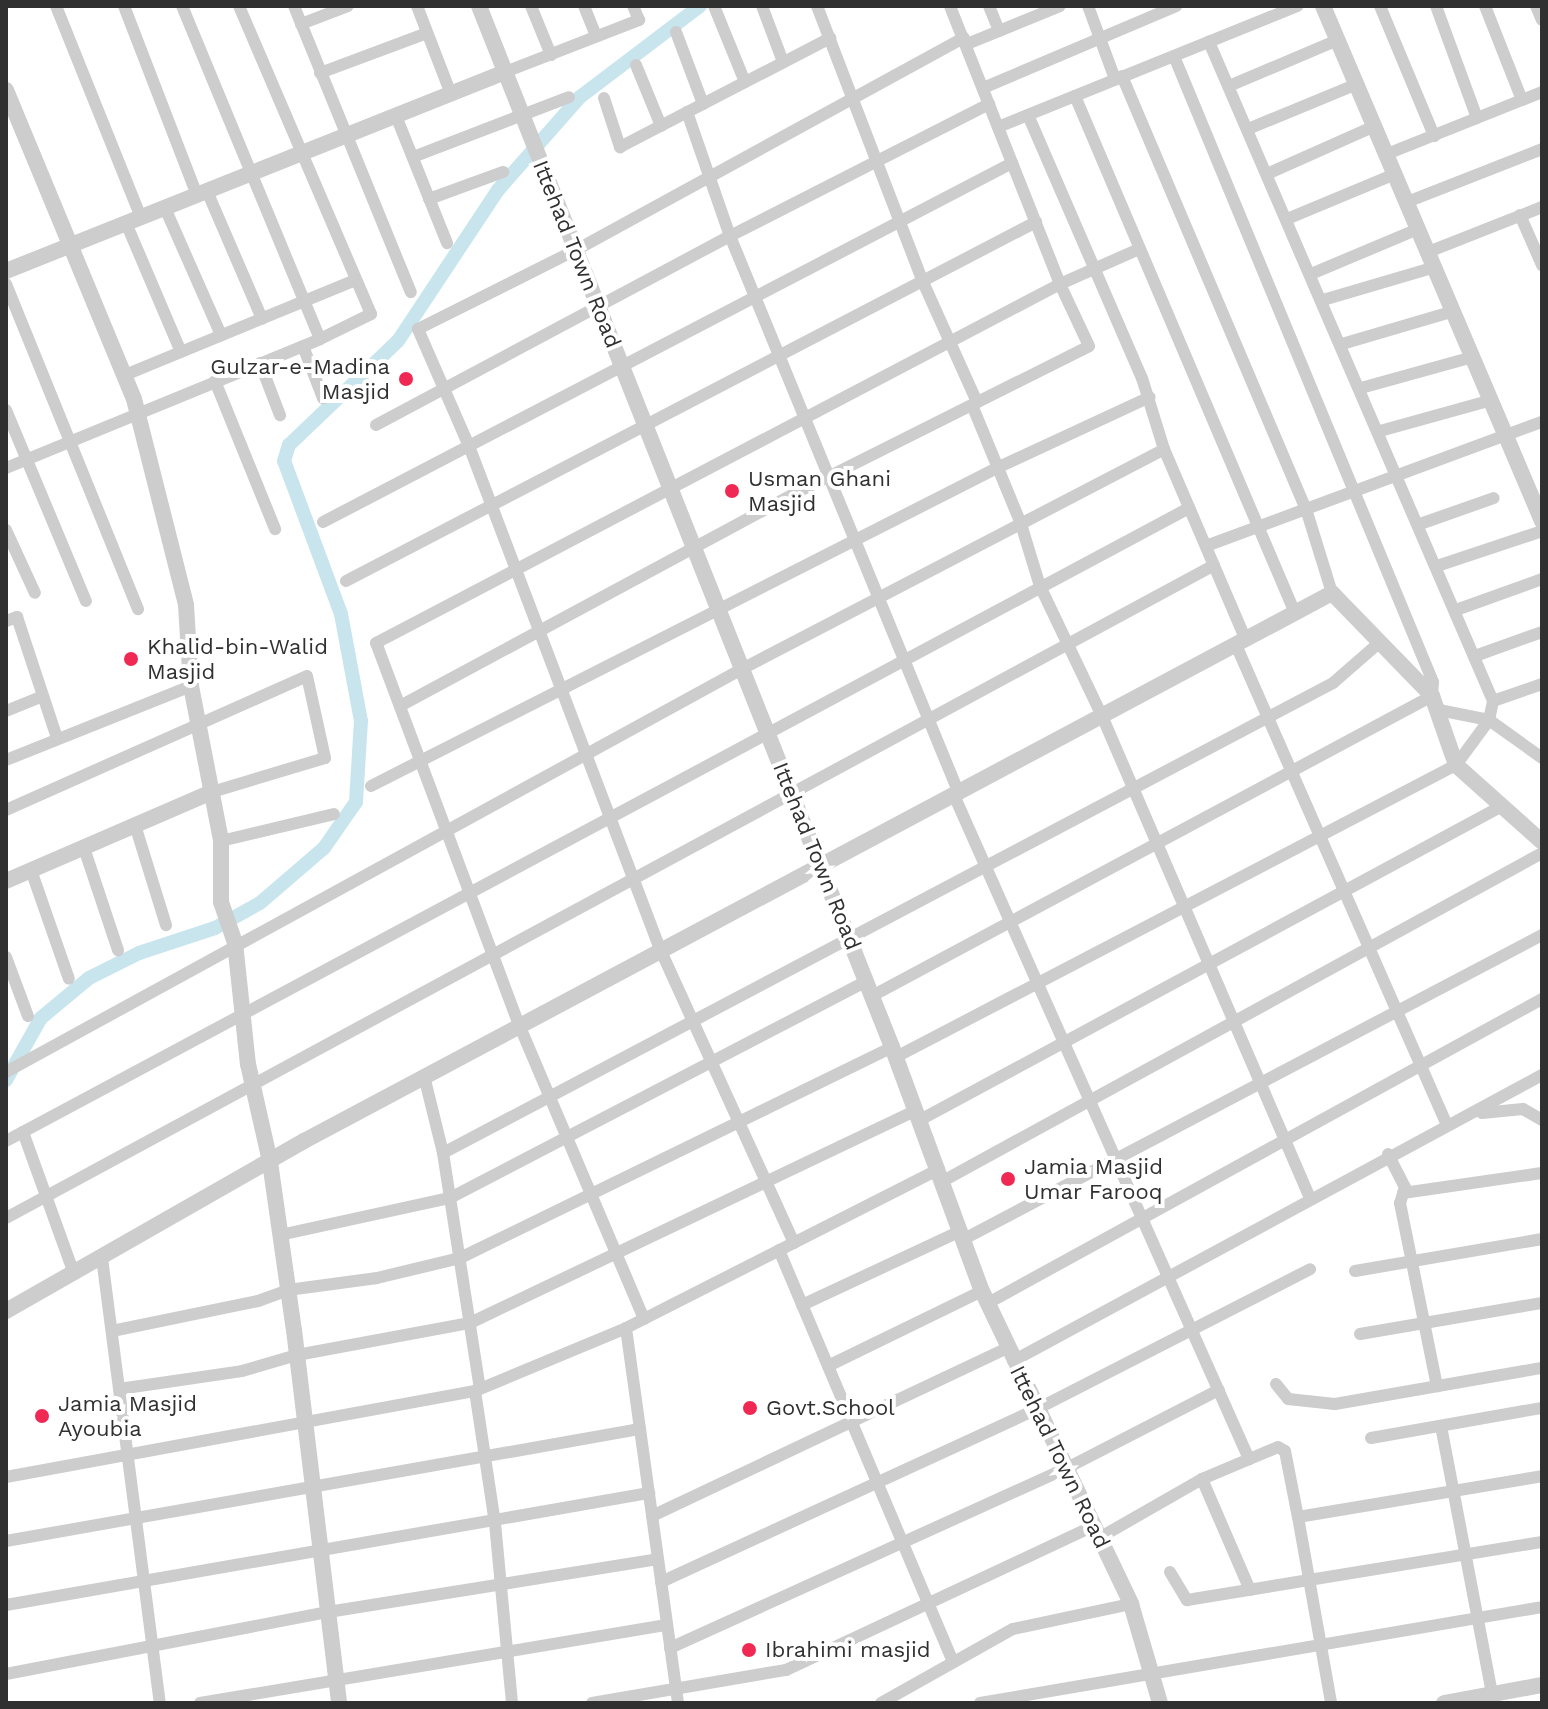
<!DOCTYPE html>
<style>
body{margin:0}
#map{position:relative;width:1548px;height:1709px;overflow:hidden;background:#fff;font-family:"Work Sans",sans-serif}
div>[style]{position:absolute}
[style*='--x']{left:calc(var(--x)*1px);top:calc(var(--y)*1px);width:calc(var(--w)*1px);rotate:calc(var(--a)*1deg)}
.canal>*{height:14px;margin:-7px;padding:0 7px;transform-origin:7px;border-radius:7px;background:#c8e5ee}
.minor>*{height:12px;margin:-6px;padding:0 6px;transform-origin:6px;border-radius:6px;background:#cdcdcd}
.tertiary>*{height:16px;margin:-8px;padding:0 8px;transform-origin:8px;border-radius:8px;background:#cdcdcd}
.dots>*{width:22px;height:22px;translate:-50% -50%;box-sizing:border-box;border:4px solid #fff;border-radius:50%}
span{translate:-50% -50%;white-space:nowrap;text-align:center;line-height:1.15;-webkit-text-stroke:8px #fff;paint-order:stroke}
.street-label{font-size:22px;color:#303030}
.poi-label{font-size:22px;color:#303030}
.right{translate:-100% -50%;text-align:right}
.left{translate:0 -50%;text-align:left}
.frame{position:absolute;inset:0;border:8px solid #303030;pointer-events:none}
</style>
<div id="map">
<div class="canal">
<div style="--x:6;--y:1080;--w:71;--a:-60.6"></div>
<div style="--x:41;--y:1018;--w:62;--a:-39.8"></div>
<div style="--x:89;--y:978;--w:56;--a:-26.6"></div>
<div style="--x:139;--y:953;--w:80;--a:-18.2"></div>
<div style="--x:215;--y:928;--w:51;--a:-29.1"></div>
<div style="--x:260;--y:903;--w:84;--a:-40.7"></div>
<div style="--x:324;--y:848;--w:56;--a:-55.2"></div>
<div style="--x:356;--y:802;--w:81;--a:-86.5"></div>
<div style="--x:361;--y:721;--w:109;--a:-100.6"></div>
<div style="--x:341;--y:614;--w:163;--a:-110.4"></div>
<div style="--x:284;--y:461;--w:17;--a:-73"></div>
<div style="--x:289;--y:445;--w:151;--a:-43.7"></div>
<div style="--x:398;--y:341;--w:181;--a:-56.5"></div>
<div style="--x:498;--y:190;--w:124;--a:-48.6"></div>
<div style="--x:580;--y:97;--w:151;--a:-37.2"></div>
</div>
<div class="minor">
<div style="--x:56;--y:6;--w:227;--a:68.1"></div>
<div style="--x:124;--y:6;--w:203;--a:68.9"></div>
<div style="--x:239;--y:6;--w:335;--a:66.8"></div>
<div style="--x:371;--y:314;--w:57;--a:153.9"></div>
<div style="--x:294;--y:6;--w:309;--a:67.8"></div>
<div style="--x:417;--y:6;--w:94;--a:68.9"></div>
<div style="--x:531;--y:6;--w:53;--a:67.8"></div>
<div style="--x:584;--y:6;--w:32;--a:68"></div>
<div style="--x:714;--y:6;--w:82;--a:67.8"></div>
<div style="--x:762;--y:6;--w:60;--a:69.4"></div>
<div style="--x:817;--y:6;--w:296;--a:69"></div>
<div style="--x:923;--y:282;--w:132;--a:65.8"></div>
<div style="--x:989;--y:6;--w:27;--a:68"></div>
<div style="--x:1088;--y:6;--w:78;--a:69.7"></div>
<div style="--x:1380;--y:6;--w:141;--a:67.4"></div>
<div style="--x:1436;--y:6;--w:119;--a:69.9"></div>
<div style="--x:1485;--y:6;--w:101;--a:68.5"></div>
<div style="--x:1536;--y:6;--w:15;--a:67"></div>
<div style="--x:301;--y:24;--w:50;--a:-21"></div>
<div style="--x:676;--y:32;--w:77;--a:69.4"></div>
<div style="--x:967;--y:44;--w:100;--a:-22.2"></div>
<div style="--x:636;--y:65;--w:66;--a:67.7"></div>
<div style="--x:505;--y:72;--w:144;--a:-21.2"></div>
<div style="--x:639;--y:20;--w:15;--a:-113"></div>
<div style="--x:320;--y:73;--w:114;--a:-20.5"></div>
<div style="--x:1122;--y:76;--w:470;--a:67"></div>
<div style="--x:1306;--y:509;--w:88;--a:72.8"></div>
<div style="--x:1229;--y:86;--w:118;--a:-22.9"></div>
<div style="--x:983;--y:88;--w:210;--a:-23"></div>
<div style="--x:1075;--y:96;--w:562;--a:66.95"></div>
<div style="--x:604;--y:98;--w:52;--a:71.9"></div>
<div style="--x:620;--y:147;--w:237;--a:-27.4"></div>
<div style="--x:687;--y:112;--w:131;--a:70.9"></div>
<div style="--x:730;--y:236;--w:291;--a:-27"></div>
<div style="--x:1028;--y:115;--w:287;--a:66.6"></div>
<div style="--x:1142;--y:378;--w:74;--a:72.8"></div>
<div style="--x:1164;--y:449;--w:208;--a:66.8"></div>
<div style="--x:396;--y:116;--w:137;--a:68.1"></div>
<div style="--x:998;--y:127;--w:323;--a:-22"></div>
<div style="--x:1248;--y:129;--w:118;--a:-22.4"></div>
<div style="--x:1387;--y:154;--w:167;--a:-21.8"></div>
<div style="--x:413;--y:157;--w:167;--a:-21"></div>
<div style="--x:1267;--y:174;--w:118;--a:-24"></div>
<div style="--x:207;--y:191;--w:139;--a:66.7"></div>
<div style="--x:429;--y:199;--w:79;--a:-20"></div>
<div style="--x:1407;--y:202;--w:145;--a:-21.4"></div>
<div style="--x:165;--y:208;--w:139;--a:66.2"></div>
<div style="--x:1520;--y:215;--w:55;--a:66.3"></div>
<div style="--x:1287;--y:219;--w:117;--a:-22.6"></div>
<div style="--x:126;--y:223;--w:140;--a:66.9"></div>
<div style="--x:1428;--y:252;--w:123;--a:-21.5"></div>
<div style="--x:1311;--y:274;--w:116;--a:-22.8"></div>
<div style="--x:6;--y:284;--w:351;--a:67.9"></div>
<div style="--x:1323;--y:300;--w:117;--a:-16.4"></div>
<div style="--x:1342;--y:344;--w:117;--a:-16.4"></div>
<div style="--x:303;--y:346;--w:56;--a:69"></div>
<div style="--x:260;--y:363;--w:56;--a:69"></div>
<div style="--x:125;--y:375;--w:249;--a:-22.4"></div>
<div style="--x:215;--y:381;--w:160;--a:67.9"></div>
<div style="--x:1361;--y:388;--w:116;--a:-15.5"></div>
<div style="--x:972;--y:405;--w:129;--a:67.6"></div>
<div style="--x:1021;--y:524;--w:65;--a:73"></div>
<div style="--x:1040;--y:586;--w:144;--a:64.5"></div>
<div style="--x:1102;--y:716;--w:525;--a:66.66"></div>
<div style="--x:6;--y:410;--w:207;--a:67.3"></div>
<div style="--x:376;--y:425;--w:401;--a:-28.1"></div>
<div style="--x:730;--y:236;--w:600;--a:67.67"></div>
<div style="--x:1380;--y:431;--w:116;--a:-15.5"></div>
<div style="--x:6;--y:468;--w:339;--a:-22.3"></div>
<div style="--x:320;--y:339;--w:360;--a:-112.5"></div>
<div style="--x:323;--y:522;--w:777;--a:-27.52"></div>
<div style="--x:1420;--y:524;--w:78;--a:-19.4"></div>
<div style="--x:6;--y:530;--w:69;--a:65.3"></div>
<div style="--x:1206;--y:546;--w:358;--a:-20.3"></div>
<div style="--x:1437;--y:566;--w:111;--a:-18.4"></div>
<div style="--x:346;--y:581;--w:778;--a:-27.49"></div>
<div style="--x:1456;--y:610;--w:91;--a:-19.8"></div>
<div style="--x:6;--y:621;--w:12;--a:-20"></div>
<div style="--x:17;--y:617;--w:127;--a:71.7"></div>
<div style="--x:1236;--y:645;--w:522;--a:66.28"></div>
<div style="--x:1475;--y:656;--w:71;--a:-19.7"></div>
<div style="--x:1493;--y:701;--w:52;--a:-19.1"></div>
<div style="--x:400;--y:706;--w:454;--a:-28.3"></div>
<div style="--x:800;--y:491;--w:323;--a:-26.6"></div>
<div style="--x:1089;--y:346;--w:68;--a:-115.1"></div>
<div style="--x:1060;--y:284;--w:86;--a:-23.9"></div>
<div style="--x:1439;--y:710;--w:51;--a:11.3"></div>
<div style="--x:1489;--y:720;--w:65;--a:35.6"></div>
<div style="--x:6;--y:711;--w:40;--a:-22"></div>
<div style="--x:6;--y:760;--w:199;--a:-21.8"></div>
<div style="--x:371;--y:786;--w:704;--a:-26.93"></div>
<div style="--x:999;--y:467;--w:166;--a:-24.9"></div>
<div style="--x:953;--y:793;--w:729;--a:66.04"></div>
<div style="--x:6;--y:810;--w:329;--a:-24"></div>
<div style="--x:307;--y:676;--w:84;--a:77.6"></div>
<div style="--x:325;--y:758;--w:118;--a:163.3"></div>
<div style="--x:135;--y:825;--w:105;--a:72.8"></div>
<div style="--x:221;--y:841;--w:116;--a:-13.4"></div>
<div style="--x:84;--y:848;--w:108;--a:71.6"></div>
<div style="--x:31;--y:870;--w:115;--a:70.8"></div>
<div style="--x:6;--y:957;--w:63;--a:69.6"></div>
<div style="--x:872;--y:996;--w:635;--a:-28.18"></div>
<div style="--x:1432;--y:696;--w:14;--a:-86"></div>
<div style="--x:1433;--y:682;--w:677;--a:-112.48"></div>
<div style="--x:896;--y:1057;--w:632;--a:-27.54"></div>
<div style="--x:1456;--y:765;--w:56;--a:-53.7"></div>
<div style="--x:1489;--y:720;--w:19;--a:-78"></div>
<div style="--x:1493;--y:701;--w:718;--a:-113.31"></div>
<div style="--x:6;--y:1072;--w:839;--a:-28.7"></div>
<div style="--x:742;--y:669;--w:476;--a:-27.5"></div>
<div style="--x:424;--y:1076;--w:79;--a:76.1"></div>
<div style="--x:443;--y:1153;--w:238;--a:81.1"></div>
<div style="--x:1482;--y:1113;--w:41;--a:-5.6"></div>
<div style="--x:1523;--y:1109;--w:22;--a:30"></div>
<div style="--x:920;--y:1120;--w:661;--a:-28.35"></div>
<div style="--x:23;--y:1132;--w:151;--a:70.2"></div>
<div style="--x:6;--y:1141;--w:1342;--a:-28.15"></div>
<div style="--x:443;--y:1153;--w:1006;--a:-27.84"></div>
<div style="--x:1333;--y:683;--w:62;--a:-41.1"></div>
<div style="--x:1388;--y:1154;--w:37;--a:63"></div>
<div style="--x:1405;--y:1187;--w:17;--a:107"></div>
<div style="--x:1400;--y:1203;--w:187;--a:78.6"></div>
<div style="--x:943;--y:1181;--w:683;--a:-28.7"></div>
<div style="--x:1403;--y:1193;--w:140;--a:-8.2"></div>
<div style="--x:6;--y:1218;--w:1373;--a:-28.39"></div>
<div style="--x:280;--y:1235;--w:174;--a:-12.3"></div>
<div style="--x:450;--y:1198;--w:469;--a:-27.5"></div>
<div style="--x:964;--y:1239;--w:653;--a:-27.74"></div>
<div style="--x:794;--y:1243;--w:323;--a:-114.5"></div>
<div style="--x:660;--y:949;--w:538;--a:-110.79"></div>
<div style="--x:469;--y:446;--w:128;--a:-113.6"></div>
<div style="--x:418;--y:329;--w:177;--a:-26.6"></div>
<div style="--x:576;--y:250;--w:442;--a:-28.7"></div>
<div style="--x:779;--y:1250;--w:445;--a:67.1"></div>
<div style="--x:102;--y:1258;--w:449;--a:82.6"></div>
<div style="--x:1355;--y:1271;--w:190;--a:-9.7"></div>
<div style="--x:988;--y:1303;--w:632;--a:-28.76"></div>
<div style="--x:802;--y:1305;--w:175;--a:-25"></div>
<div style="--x:644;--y:1319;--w:319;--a:-113"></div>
<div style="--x:519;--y:1025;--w:408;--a:-110.5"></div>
<div style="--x:376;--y:643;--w:772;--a:-27.69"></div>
<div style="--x:1060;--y:284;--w:299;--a:-111.6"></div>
<div style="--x:626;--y:1328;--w:379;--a:82.1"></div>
<div style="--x:112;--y:1331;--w:149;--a:-11.6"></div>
<div style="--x:258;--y:1301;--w:32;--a:-20"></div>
<div style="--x:288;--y:1290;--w:90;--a:-7.7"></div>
<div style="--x:377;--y:1278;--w:85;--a:-13.5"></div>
<div style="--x:460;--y:1258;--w:481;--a:-26"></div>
<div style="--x:1360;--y:1334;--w:185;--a:-9.7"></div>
<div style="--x:1013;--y:1361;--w:601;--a:-28.4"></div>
<div style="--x:828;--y:1366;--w:171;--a:-26"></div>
<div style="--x:1276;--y:1384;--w:19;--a:51"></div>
<div style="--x:1288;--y:1399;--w:47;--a:6.1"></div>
<div style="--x:1335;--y:1404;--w:210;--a:-9.9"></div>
<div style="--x:119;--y:1389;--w:124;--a:-8.3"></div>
<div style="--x:242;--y:1371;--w:57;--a:-16.2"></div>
<div style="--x:297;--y:1355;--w:176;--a:-10.5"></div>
<div style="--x:470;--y:1323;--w:494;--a:-25.5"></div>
<div style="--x:475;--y:1391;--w:134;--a:81.4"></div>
<div style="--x:495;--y:1523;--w:181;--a:84.6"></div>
<div style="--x:1441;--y:1426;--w:282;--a:79.2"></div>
<div style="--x:1371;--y:1438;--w:174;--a:-10"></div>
<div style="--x:6;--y:1477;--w:477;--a:-10.4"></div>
<div style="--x:475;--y:1391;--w:164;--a:-22.6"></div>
<div style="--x:626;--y:1328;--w:351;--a:-26.9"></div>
<div style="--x:1202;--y:1479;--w:121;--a:66.6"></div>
<div style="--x:652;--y:1516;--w:394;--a:-25.3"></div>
<div style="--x:1298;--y:1517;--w:189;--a:79.9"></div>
<div style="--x:1099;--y:1538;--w:119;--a:-29.8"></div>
<div style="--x:1202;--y:1479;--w:82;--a:-22.8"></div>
<div style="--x:1278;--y:1447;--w:8;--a:30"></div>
<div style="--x:1285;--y:1451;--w:67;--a:78.9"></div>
<div style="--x:1298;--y:1517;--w:247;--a:-9.5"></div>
<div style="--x:6;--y:1541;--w:644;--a:-10.02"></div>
<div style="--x:1170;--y:1572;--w:33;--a:59"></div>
<div style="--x:1187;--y:1600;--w:360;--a:-9.3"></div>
<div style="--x:661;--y:1582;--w:412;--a:-24.7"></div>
<div style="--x:1035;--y:1410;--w:309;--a:-27.1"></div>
<div style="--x:6;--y:1605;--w:653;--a:-9.88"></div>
<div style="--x:670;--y:1648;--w:434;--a:-24.4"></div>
<div style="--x:1065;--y:1469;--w:173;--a:-27.2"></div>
<div style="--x:6;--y:1674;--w:328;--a:-10.9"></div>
<div style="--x:328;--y:1612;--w:334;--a:-9.1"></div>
<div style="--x:200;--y:1703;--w:473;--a:-9.5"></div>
<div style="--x:592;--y:1703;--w:197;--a:-9.7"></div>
<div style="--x:786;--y:1670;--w:340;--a:-25.1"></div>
<div style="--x:881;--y:1703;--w:151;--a:-29.3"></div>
<div style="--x:1013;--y:1629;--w:121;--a:-12"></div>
<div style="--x:980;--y:1703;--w:570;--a:-9.69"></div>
</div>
<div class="tertiary">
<div style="--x:479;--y:6;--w:1120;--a:68.36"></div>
<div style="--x:892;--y:1047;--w:260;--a:69.8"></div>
<div style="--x:982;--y:1291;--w:347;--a:64.5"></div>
<div style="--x:1131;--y:1604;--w:103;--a:73.7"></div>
<div style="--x:1323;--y:6;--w:560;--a:66.96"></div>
<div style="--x:6;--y:90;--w:334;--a:67.5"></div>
<div style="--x:134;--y:399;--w:212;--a:75.8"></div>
<div style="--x:186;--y:605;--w:81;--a:86.5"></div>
<div style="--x:191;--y:686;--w:158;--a:79"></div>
<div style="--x:221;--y:841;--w:61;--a:90"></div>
<div style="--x:221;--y:902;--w:43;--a:71.1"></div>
<div style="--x:235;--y:943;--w:122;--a:83.9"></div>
<div style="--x:248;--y:1064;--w:100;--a:77.3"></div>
<div style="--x:270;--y:1162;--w:170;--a:81.9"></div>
<div style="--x:294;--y:1330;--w:376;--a:83.1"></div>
<div style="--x:6;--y:271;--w:537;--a:-21.74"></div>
<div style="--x:6;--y:881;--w:224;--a:-23.4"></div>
<div style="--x:6;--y:1311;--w:343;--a:-29.7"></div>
<div style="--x:304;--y:1141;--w:1165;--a:-28.06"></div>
<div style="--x:1332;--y:593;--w:144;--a:45.8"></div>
<div style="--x:1432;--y:696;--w:73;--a:70.8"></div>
<div style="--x:1456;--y:765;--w:115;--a:41.8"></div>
<div style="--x:1444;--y:1703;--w:100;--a:-10.4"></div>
</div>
<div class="dots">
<div style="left:406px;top:379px;background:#ef2953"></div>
<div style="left:732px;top:491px;background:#ef2953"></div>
<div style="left:131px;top:659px;background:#ef2953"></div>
<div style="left:1008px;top:1179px;background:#ef2953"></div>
<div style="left:750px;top:1408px;background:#ef2953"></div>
<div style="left:42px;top:1416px;background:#ef2953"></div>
<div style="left:749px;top:1650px;background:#ef2953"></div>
</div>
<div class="street-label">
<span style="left:577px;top:254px;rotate:68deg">Ittehad Town Road</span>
<span style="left:817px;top:856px;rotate:68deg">Ittehad Town Road</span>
<span style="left:1060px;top:1457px;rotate:64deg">Ittehad Town Road</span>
</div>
<div class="poi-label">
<span class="right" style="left:390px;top:379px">Gulzar-e-Madina<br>Masjid</span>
<span class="left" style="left:748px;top:491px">Usman Ghani<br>Masjid</span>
<span class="left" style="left:147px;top:659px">Khalid-bin-Walid<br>Masjid</span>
<span class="left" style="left:1024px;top:1179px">Jamia Masjid<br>Umar Farooq</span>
<span class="left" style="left:58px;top:1416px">Jamia Masjid<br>Ayoubia</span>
<span class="left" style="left:766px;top:1408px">Govt.School</span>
<span class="left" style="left:765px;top:1650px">Ibrahimi masjid</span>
</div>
<div class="frame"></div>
</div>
